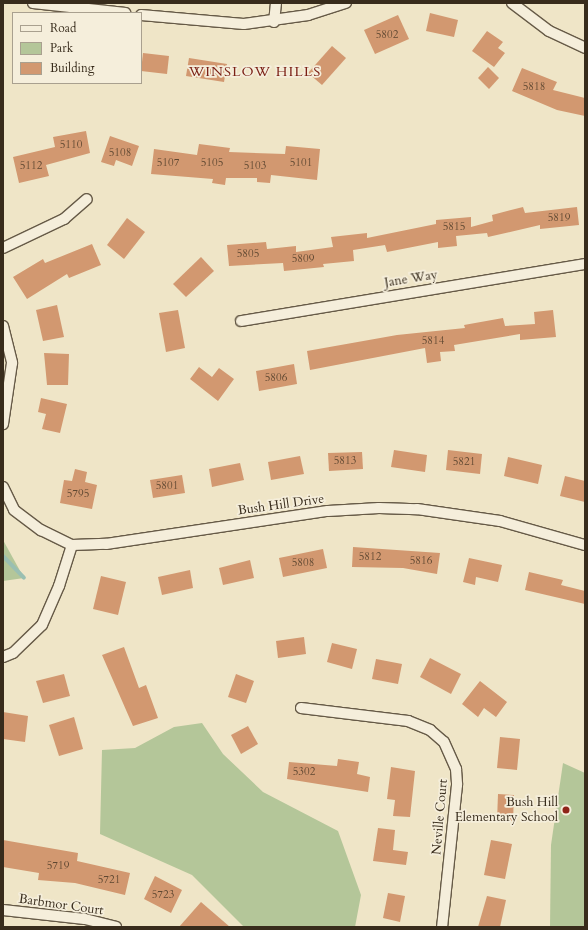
<!DOCTYPE html>
<style>
body{margin:0}
#map{position:relative;width:588px;height:930px;overflow:hidden;background:#efe5c7;font-family:Cardo,serif}
div>[style]{position:absolute}
[style*='--x']{left:calc(var(--x)*1px);top:calc(var(--y)*1px);width:calc(var(--w)*1px);rotate:calc(var(--a)*1deg)}
.green>*{inset:0;background:#b4c699}
.stream>*{height:4px;margin:-2px;padding:0 2px;transform-origin:2px;border-radius:2px;background:#9abfb2}
.building>*{inset:0;background:#d29870}
.roads{filter:drop-shadow(1px 0 #665a47) drop-shadow(-1px 0 #665a47) drop-shadow(0 1px #665a47) drop-shadow(0 -1px #665a47)}
.street>*{height:10px;margin:-5px;padding:0 5px;transform-origin:5px;border-radius:5px;background:#f5eedb}
.dots>*{width:11px;height:11px;translate:-50% -50%;box-sizing:border-box;border:2px solid #f5eedb;border-radius:50%}
span{translate:-50% -50%;white-space:nowrap;text-align:center;line-height:1.15;-webkit-text-stroke:3.5px #f5eedb;paint-order:stroke}
.number-label{font-size:11px;color:#5e4731}
.number-label span{-webkit-text-stroke-width:0}
.street-label{font-size:13px;color:#382c1c}
.poi-label{font-size:13px;color:#382c1c}
.right{translate:-100% -50%;text-align:right}
.neighbourhood-label{font-size:14px;color:#7a1f14;letter-spacing:1px}
.frame{position:absolute;inset:0;border:4px solid #382c1c;pointer-events:none}
.legend{position:absolute;left:12px;top:12px;width:130px;height:72px;box-sizing:border-box;background:#f5eedb;border:1px solid #a9a08f;margin:0;padding:5px 7px;list-style:none;font-size:12px;color:#382c1c}
.legend li{display:flex;align-items:center;gap:8px;height:20px}
.legend b{width:20px;border:1px solid #a9a08f}
</style>
<div id="map">
<div class="green">
<div style="clip-path:polygon(3px 540px,24px 578px,3px 581px)"></div>
<div style="clip-path:polygon(202px 723px,223px 754px,263px 792px,338px 831px,361px 895px,355px 927px,244px 927px,192px 875px,100px 834px,102px 750px,135px 748px,174px 727px)"></div>
<div style="clip-path:polygon(563px 763px,585px 773px,585px 927px,550px 927px,551px 845px)"></div>
</div>
<div class="stream">
<div style="--x:3;--y:556;--w:30;--a:46"></div>
</div>
<div class="building">
<div style="clip-path:polygon(430px 13px,458px 20px,454px 37px,426px 31px)"></div>
<div style="clip-path:polygon(398px 15px,409px 39px,375px 54px,364px 30px)"></div>
<div style="clip-path:polygon(487px 31px,503px 42px,498px 48px,505px 53px,494px 67px,472px 51px)"></div>
<div style="clip-path:polygon(332px 46px,346px 58px,322px 85px,308px 73px)"></div>
<div style="clip-path:polygon(143px 53px,169px 56px,167px 74px,141px 71px)"></div>
<div style="clip-path:polygon(189px 58px,227px 64px,224px 82px,186px 76px)"></div>
<div style="clip-path:polygon(488px 67px,499px 78px,489px 89px,478px 78px)"></div>
<div style="clip-path:polygon(522px 68px,557px 82px,553px 90px,585px 98px,585px 116px,557px 110px,512px 91px)"></div>
<div style="clip-path:polygon(86px 131px,90px 153px,46px 165px,49px 176px,19px 183px,13px 157px,55px 147px,53px 137px)"></div>
<div style="clip-path:polygon(110px 136px,139px 146px,132px 166px,116px 160px,114px 166px,101px 162px)"></div>
<div style="clip-path:polygon(199px 144px,230px 148px,229px 152px,285px 154px,286px 146px,320px 149px,317px 180px,271px 175px,270px 183px,257px 182px,257px 178px,226px 178px,225px 185px,212px 183px,213px 179px,151px 174px,154px 149px,197px 155px)"></div>
<div style="clip-path:polygon(523px 207px,525px 213px,577px 207px,579px 225px,540px 229px,540px 225px,488px 237px,487px 233px,456px 236px,457px 246px,438px 248px,438px 242px,387px 252px,385px 245px,353px 250px,354px 261px,323px 264px,324px 267px,284px 271px,283px 263px,229px 266px,227px 245px,266px 242px,267px 249px,296px 246px,296px 252px,333px 247px,331px 237px,367px 233px,367px 238px,436px 224px,436px 220px,471px 217px,471px 227px,493px 221px,492px 215px)"></div>
<div style="clip-path:polygon(127px 218px,145px 232px,124px 259px,107px 245px)"></div>
<div style="clip-path:polygon(92px 244px,101px 265px,69px 278px,67px 274px,27px 299px,13px 277px,43px 259px,45px 263px)"></div>
<div style="clip-path:polygon(201px 257px,214px 271px,186px 297px,173px 284px)"></div>
<div style="clip-path:polygon(57px 305px,64px 337px,43px 341px,36px 310px)"></div>
<div style="clip-path:polygon(178px 310px,185px 348px,166px 352px,159px 313px)"></div>
<div style="clip-path:polygon(553px 310px,556px 337px,520px 340px,520px 334px,454px 345px,455px 351px,440px 352px,441px 361px,427px 363px,425px 348px,310px 370px,307px 351px,397px 335px,465px 328px,464px 325px,503px 318px,505px 326px,535px 324px,534px 312px)"></div>
<div style="clip-path:polygon(44px 353px,69px 354px,68px 385px,47px 385px)"></div>
<div style="clip-path:polygon(294px 364px,297px 384px,259px 391px,256px 371px)"></div>
<div style="clip-path:polygon(199px 367px,212px 377px,219px 368px,234px 379px,218px 401px,190px 379px)"></div>
<div style="clip-path:polygon(41px 398px,67px 404px,60px 433px,42px 429px,46px 414px,38px 412px)"></div>
<div style="clip-path:polygon(394px 450px,427px 455px,425px 472px,391px 467px)"></div>
<div style="clip-path:polygon(448px 450px,482px 454px,480px 474px,446px 470px)"></div>
<div style="clip-path:polygon(362px 452px,363px 469px,329px 471px,328px 453px)"></div>
<div style="clip-path:polygon(300px 456px,304px 474px,271px 480px,268px 462px)"></div>
<div style="clip-path:polygon(508px 457px,542px 465px,538px 484px,504px 476px)"></div>
<div style="clip-path:polygon(240px 463px,244px 480px,212px 487px,209px 469px)"></div>
<div style="clip-path:polygon(75px 469px,87px 472px,85px 482px,97px 485px,92px 509px,60px 503px,64px 480px,72px 481px)"></div>
<div style="clip-path:polygon(182px 475px,185px 493px,153px 498px,150px 480px)"></div>
<div style="clip-path:polygon(565px 476px,585px 481px,585px 502px,560px 496px)"></div>
<div style="clip-path:polygon(353px 547px,440px 553px,437px 574px,403px 568px,352px 567px)"></div>
<div style="clip-path:polygon(323px 549px,327px 568px,283px 577px,279px 558px)"></div>
<div style="clip-path:polygon(469px 558px,502px 565px,498px 582px,476px 577px,475px 585px,463px 582px)"></div>
<div style="clip-path:polygon(250px 560px,254px 578px,223px 585px,219px 568px)"></div>
<div style="clip-path:polygon(190px 570px,193px 588px,162px 595px,158px 577px)"></div>
<div style="clip-path:polygon(529px 572px,563px 580px,561px 585px,585px 591px,585px 604px,525px 590px)"></div>
<div style="clip-path:polygon(101px 576px,126px 582px,118px 615px,93px 609px)"></div>
<div style="clip-path:polygon(304px 637px,306px 654px,278px 658px,276px 641px)"></div>
<div style="clip-path:polygon(332px 643px,357px 649px,352px 669px,327px 662px)"></div>
<div style="clip-path:polygon(124px 647px,139px 688px,146px 685px,158px 718px,133px 726px,102px 655px)"></div>
<div style="clip-path:polygon(430px 658px,461px 674px,451px 694px,420px 677px)"></div>
<div style="clip-path:polygon(376px 659px,402px 664px,398px 684px,372px 679px)"></div>
<div style="clip-path:polygon(64px 674px,70px 696px,43px 703px,36px 681px)"></div>
<div style="clip-path:polygon(236px 674px,254px 681px,246px 703px,228px 697px)"></div>
<div style="clip-path:polygon(480px 681px,507px 702px,496px 717px,484px 708px,478px 717px,462px 704px)"></div>
<div style="clip-path:polygon(3px 712px,28px 716px,25px 742px,3px 739px)"></div>
<div style="clip-path:polygon(74px 717px,83px 749px,59px 756px,49px 725px)"></div>
<div style="clip-path:polygon(248px 726px,258px 744px,241px 754px,231px 735px)"></div>
<div style="clip-path:polygon(500px 737px,520px 739px,517px 770px,497px 768px)"></div>
<div style="clip-path:polygon(338px 759px,359px 762px,357px 774px,370px 777px,368px 792px,287px 779px,289px 762px,337px 766px)"></div>
<div style="clip-path:polygon(391px 767px,415px 771px,410px 817px,393px 816px,395px 800px,387px 799px)"></div>
<div style="clip-path:polygon(498px 794px,514px 795px,513px 821px,497px 821px)"></div>
<div style="clip-path:polygon(378px 828px,395px 830px,393px 850px,408px 852px,406px 865px,373px 861px)"></div>
<div style="clip-path:polygon(3px 840px,78px 853px,77px 861px,130px 873px,125px 895px,75px 883px,38px 880px,39px 873px,3px 867px)"></div>
<div style="clip-path:polygon(491px 840px,512px 844px,505px 879px,484px 875px)"></div>
<div style="clip-path:polygon(155px 876px,182px 890px,171px 913px,144px 899px)"></div>
<div style="clip-path:polygon(388px 893px,405px 896px,400px 922px,383px 918px)"></div>
<div style="clip-path:polygon(487px 896px,506px 900px,500px 927px,478px 927px)"></div>
<div style="clip-path:polygon(201px 902px,230px 927px,179px 927px)"></div>
</div>
<div class="roads">
<div class="street">
<div style="--x:33;--y:3;--w:93;--a:6.2"></div>
<div style="--x:512;--y:3;--w:46;--a:37.1"></div>
<div style="--x:549;--y:31;--w:40;--a:25"></div>
<div style="--x:141;--y:15;--w:103;--a:5"></div>
<div style="--x:244;--y:24;--w:65;--a:-8"></div>
<div style="--x:308;--y:15;--w:40;--a:-18"></div>
<div style="--x:274;--y:22;--w:19;--a:-84"></div>
<div style="--x:3;--y:248;--w:68;--a:-25.4"></div>
<div style="--x:64;--y:219;--w:30;--a:-41"></div>
<div style="--x:241;--y:321;--w:349;--a:-9.4"></div>
<div style="--x:3;--y:326;--w:38;--a:76"></div>
<div style="--x:12;--y:363;--w:62;--a:98.4"></div>
<div style="--x:3;--y:487;--w:25;--a:64"></div>
<div style="--x:14;--y:510;--w:34;--a:37"></div>
<div style="--x:41;--y:530;--w:34;--a:26"></div>
<div style="--x:72;--y:545;--w:34;--a:-2"></div>
<div style="--x:106;--y:544;--w:224;--a:-8.5"></div>
<div style="--x:328;--y:511;--w:51;--a:-3.4"></div>
<div style="--x:379;--y:508;--w:38;--a:2"></div>
<div style="--x:417;--y:509;--w:84;--a:8.2"></div>
<div style="--x:500;--y:521;--w:88;--a:15.8"></div>
<div style="--x:3;--y:657;--w:11;--a:-22"></div>
<div style="--x:13;--y:653;--w:40;--a:-44"></div>
<div style="--x:42;--y:625;--w:43;--a:-66.4"></div>
<div style="--x:59;--y:586;--w:43;--a:-72.4"></div>
<div style="--x:301;--y:708;--w:108;--a:6.9"></div>
<div style="--x:408;--y:721;--w:24;--a:22"></div>
<div style="--x:430;--y:730;--w:18;--a:41"></div>
<div style="--x:444;--y:742;--w:30;--a:66"></div>
<div style="--x:456;--y:769;--w:16;--a:86"></div>
<div style="--x:457;--y:785;--w:143;--a:96"></div>
<div style="--x:3;--y:910;--w:82;--a:6.3"></div>
<div style="--x:85;--y:919;--w:32;--a:14"></div>
</div>
</div>
<div class="dots">
<div style="left:566px;top:810px;background:#8f2418"></div>
</div>
<div class="number-label">
<span style="left:387px;top:35px">5802</span>
<span style="left:534px;top:87px">5818</span>
<span style="left:71px;top:145px">5110</span>
<span style="left:120px;top:153px">5108</span>
<span style="left:168px;top:163px">5107</span>
<span style="left:212px;top:163px">5105</span>
<span style="left:301px;top:163px">5101</span>
<span style="left:31px;top:166px">5112</span>
<span style="left:255px;top:166px">5103</span>
<span style="left:559px;top:218px">5819</span>
<span style="left:454px;top:227px">5815</span>
<span style="left:248px;top:254px">5805</span>
<span style="left:303px;top:259px">5809</span>
<span style="left:433px;top:341px">5814</span>
<span style="left:276px;top:378px">5806</span>
<span style="left:345px;top:461px">5813</span>
<span style="left:464px;top:462px">5821</span>
<span style="left:167px;top:486px">5801</span>
<span style="left:78px;top:494px">5795</span>
<span style="left:370px;top:557px">5812</span>
<span style="left:421px;top:561px">5816</span>
<span style="left:303px;top:563px">5808</span>
<span style="left:304px;top:772px">5302</span>
<span style="left:58px;top:866px">5719</span>
<span style="left:109px;top:880px">5721</span>
<span style="left:163px;top:895px">5723</span>
</div>
<div class="street-label">
<span style="left:411px;top:279px;rotate:-9deg">Jane Way</span>
<span style="left:281px;top:505px;rotate:-8deg">Bush Hill Drive</span>
<span style="left:440px;top:817px;rotate:-85deg">Neville Court</span>
<span style="left:61px;top:905px;rotate:8deg">Barbmor Court</span>
</div>
<div class="poi-label">
<span class="right" style="left:558px;top:810px">Bush Hill<br>Elementary School</span>
</div>
<div class="neighbourhood-label">
<span style="left:255px;top:72px">WINSLOW HILLS</span>
</div>
<div class="frame"></div>
<ul class="legend">
<li><b style="height:5px;background:#f5eedb"></b>Road</li>
<li><b style="height:11px;background:#b4c699"></b>Park</li>
<li><b style="height:11px;background:#d29870"></b>Building</li>
</ul>
</div>
